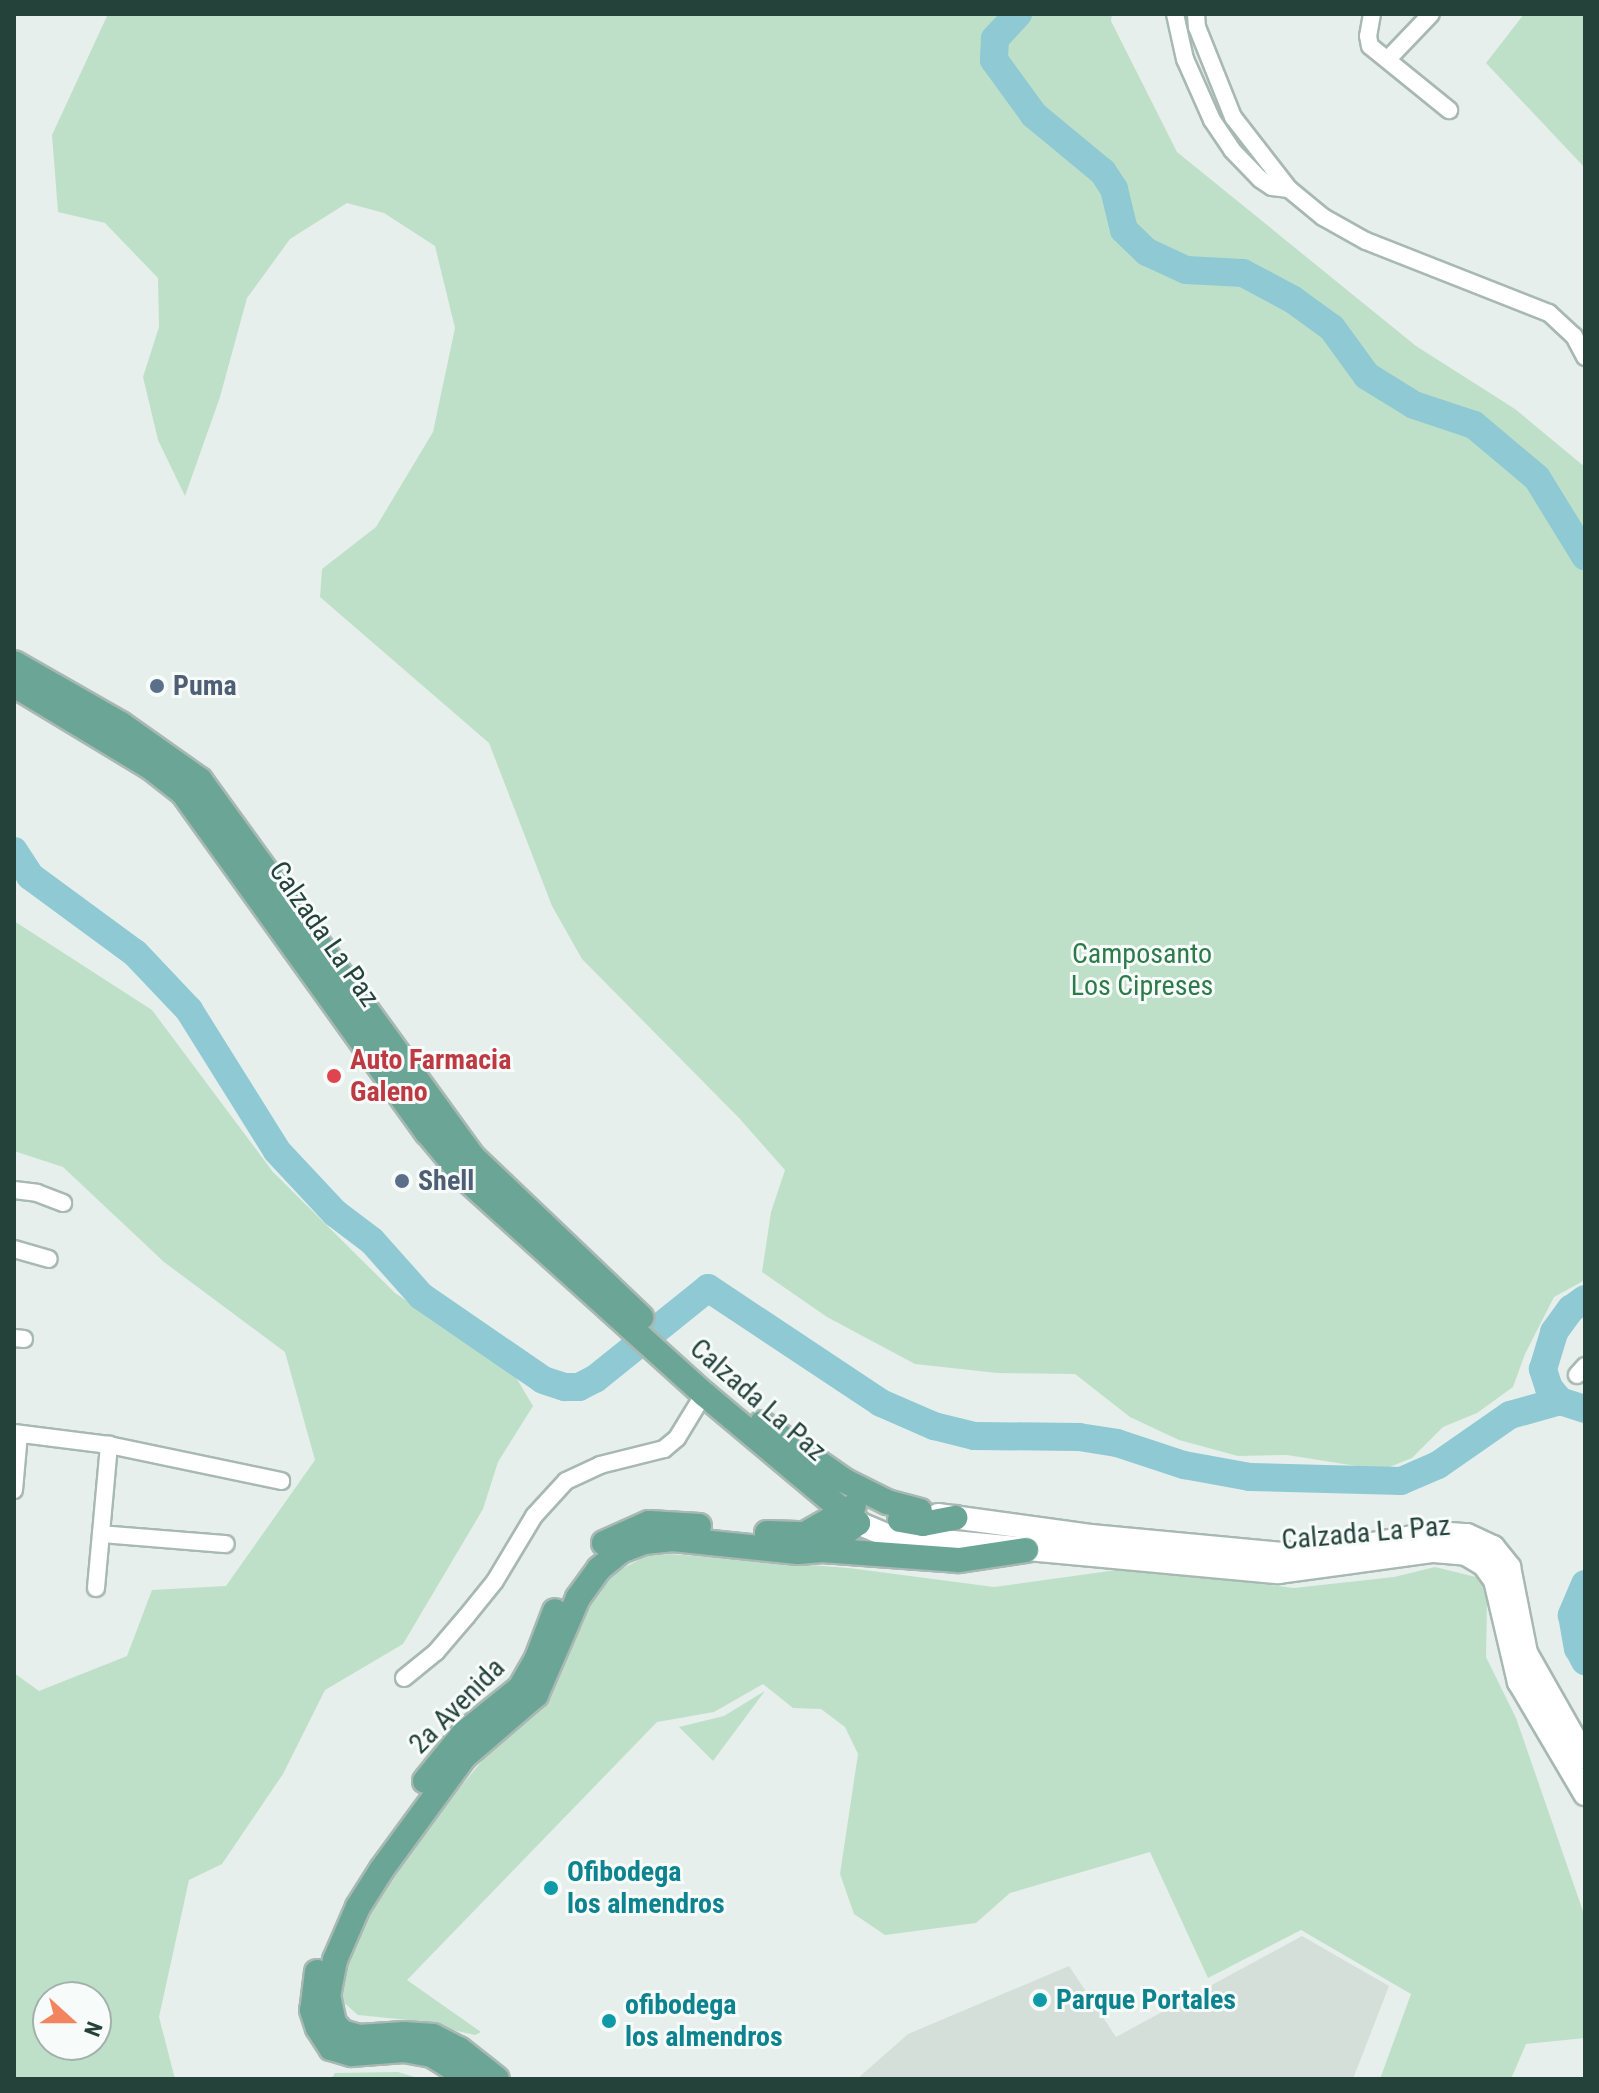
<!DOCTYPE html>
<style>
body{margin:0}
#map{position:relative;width:1599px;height:2093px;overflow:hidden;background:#e6efeb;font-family:"Roboto Condensed",sans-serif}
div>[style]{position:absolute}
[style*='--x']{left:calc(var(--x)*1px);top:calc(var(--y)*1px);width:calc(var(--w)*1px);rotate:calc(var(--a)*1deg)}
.built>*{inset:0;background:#d4dfda}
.green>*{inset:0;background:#bfe0c8}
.river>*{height:28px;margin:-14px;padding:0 14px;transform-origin:14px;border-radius:14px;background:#8ec9d4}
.roads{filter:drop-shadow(2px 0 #a8b8b2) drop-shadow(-2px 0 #a8b8b2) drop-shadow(0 2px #a8b8b2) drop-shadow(0 -2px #a8b8b2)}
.minor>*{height:16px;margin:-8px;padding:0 8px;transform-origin:8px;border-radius:8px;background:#fff}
.secondary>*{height:22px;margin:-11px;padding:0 11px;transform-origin:11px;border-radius:11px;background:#fff}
.primary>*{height:24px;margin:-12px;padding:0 12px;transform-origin:12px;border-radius:12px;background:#6aa596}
.dots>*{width:22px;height:22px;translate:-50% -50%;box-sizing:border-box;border:4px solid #f7fbf9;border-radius:50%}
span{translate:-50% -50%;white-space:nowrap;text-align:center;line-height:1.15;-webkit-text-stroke:6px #f7fbf9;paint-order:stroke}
.service-label{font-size:28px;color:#4e5e75;font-weight:700}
.left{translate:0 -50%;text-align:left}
.street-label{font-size:28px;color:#24423a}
.park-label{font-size:28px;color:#2d7a4b}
.health-label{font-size:28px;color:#be3a42;font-weight:700}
.culture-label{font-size:28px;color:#0d838f;font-weight:700}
.frame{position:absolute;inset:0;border:16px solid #24423a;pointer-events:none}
.north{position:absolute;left:32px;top:1981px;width:80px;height:80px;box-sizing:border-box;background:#f7fbf9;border:2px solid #a3b1ad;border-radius:50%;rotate:111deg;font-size:22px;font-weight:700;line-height:32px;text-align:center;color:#24423a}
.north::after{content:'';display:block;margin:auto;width:28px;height:36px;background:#f4845f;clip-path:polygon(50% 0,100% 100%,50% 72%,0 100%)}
</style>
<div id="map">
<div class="built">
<div style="clip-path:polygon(1302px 1936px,1389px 1986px,1353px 2079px,857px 2079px,908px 2034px,1069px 1966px,1116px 2037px)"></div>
</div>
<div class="green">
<div style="clip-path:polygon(108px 14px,1112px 14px,1111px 21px,1177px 152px,1416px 346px,1515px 409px,1585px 467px,1585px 1280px,1554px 1297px,1525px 1354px,1513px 1387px,1477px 1413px,1443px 1427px,1412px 1458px,1382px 1470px,1287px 1455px,1238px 1456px,1179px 1440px,1130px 1417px,1075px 1374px,997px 1373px,915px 1364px,827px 1317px,762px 1272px,771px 1212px,785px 1170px,739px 1118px,582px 959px,552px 906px,489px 743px,320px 597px,322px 569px,376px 527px,433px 432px,455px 328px,435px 246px,384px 213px,347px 203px,290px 239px,247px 298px,220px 397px,185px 496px,158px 440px,143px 377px,159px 327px,158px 278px,105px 223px,58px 212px,52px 135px)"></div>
<div style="clip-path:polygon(1524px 14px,1585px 14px,1585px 168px,1486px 63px)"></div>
<div style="clip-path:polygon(evenodd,14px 921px,152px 1010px,273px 1172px,395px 1293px,514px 1374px,533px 1406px,498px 1462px,483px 1509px,403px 1644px,325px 1690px,283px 1774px,222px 1864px,189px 1880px,159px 2017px,175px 2079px,14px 2079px,14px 1673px,39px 1691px,127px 1656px,152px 1590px,226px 1586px,315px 1460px,285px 1352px,164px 1262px,63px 1167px,14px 1151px,14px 921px,96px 1997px,96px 2045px,48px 2045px,48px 1997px,96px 1997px)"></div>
<div style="clip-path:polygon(670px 1554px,849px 1568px,994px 1587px,1131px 1568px,1294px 1588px,1394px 1577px,1435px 1567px,1480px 1578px,1487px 1601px,1486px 1657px,1516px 1718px,1585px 1917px,1585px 2038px,1526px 2044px,1511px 2079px,1380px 2079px,1411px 1994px,1301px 1930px,1208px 1978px,1150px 1852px,1010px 1893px,976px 1923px,885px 1935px,854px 1914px,840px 1874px,858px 1754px,845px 1727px,821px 1709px,793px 1708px,763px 1684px,714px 1712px,657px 1722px,407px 1980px,481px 2032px,475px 2035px,408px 2020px,358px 2015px,342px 2001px,339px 1982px,383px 1879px,487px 1755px,530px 1718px,559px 1678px,592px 1597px,618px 1571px,646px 1556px)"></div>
<div style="clip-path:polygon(765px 1691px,713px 1761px,679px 1727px,724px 1716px)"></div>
<div style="clip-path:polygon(398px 2072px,421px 2079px,331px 2079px,335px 2073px)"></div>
</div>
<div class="river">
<div style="--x:1018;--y:14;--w:34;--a:133"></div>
<div style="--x:995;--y:39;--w:21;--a:93"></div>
<div style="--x:994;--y:60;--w:68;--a:54"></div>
<div style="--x:1034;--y:115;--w:89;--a:39.6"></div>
<div style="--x:1103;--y:172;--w:20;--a:57"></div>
<div style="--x:1114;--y:189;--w:42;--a:76.3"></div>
<div style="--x:1124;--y:230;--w:32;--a:44"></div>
<div style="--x:1147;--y:252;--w:43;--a:24.8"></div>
<div style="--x:1186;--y:270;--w:57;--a:3"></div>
<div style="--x:1243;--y:273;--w:55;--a:28"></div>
<div style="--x:1292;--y:299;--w:49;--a:35.9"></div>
<div style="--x:1332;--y:328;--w:59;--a:53.9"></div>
<div style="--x:1367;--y:376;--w:55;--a:31.7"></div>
<div style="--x:1414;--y:405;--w:63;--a:18.4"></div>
<div style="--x:1474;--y:425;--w:82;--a:40.1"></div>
<div style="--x:1537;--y:478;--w:92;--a:58.4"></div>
<div style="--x:14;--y:851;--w:30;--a:57"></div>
<div style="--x:30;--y:876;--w:130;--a:36.3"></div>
<div style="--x:135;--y:953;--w:79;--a:46.5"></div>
<div style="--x:189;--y:1010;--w:166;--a:58"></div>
<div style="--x:277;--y:1151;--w:85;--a:46.9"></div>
<div style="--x:335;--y:1213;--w:46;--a:37.1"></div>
<div style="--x:372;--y:1241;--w:74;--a:48.3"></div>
<div style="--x:421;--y:1296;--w:148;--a:34.5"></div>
<div style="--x:543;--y:1380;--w:23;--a:18"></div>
<div style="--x:565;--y:1387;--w:14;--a:0"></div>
<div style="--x:579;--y:1387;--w:18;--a:-27"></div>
<div style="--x:595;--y:1379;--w:145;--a:-38.8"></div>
<div style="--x:708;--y:1288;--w:208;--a:33.6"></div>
<div style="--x:881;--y:1403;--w:58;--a:23.5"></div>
<div style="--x:934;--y:1426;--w:41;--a:14"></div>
<div style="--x:974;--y:1436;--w:105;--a:0.5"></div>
<div style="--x:1079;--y:1437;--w:38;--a:9"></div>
<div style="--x:1117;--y:1443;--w:71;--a:18.2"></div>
<div style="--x:1184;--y:1465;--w:67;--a:10.3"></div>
<div style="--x:1250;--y:1477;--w:151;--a:1.5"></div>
<div style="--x:1401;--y:1481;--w:40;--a:-23.4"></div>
<div style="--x:1438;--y:1465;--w:88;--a:-34.8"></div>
<div style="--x:1510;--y:1415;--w:52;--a:-15.6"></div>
<div style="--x:1560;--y:1401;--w:26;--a:18"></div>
<div style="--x:1560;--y:1401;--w:17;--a:-130"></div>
<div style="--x:1549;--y:1388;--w:20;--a:-108"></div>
<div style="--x:1543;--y:1369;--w:39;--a:-73"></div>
<div style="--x:1554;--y:1332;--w:29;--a:-54"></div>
<div style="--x:1571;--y:1309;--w:17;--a:-36"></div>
<div style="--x:1585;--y:1584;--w:34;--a:113"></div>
<div style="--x:1572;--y:1615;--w:34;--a:80"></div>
<div style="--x:1578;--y:1648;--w:15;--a:62"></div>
</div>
<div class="roads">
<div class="minor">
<div style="--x:1175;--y:14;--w:46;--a:77.5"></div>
<div style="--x:1185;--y:59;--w:67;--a:66.1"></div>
<div style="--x:1212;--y:120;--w:36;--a:56"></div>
<div style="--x:1232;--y:150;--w:40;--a:46"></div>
<div style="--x:1260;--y:179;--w:14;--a:34"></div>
<div style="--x:1272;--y:187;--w:17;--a:7"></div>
<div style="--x:1196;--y:14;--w:13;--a:86"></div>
<div style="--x:1197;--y:27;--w:97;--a:68.2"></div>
<div style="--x:1233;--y:117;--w:91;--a:52.1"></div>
<div style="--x:1289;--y:189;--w:44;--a:39.5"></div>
<div style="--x:1323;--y:217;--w:49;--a:29.2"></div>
<div style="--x:1366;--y:241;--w:197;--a:21.5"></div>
<div style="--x:1549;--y:313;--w:34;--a:43"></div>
<div style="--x:1574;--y:336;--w:24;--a:62"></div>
<div style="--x:1372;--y:14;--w:22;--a:100"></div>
<div style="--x:1368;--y:36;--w:10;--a:79"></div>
<div style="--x:1370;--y:46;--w:102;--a:39"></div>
<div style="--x:1388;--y:59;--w:62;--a:-46.3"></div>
<div style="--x:14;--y:1190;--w:23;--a:7"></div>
<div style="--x:37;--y:1193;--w:28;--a:21"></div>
<div style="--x:14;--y:1249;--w:36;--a:16"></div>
<div style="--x:14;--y:1338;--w:10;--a:6"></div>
<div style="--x:1577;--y:1375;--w:12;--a:-48"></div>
<div style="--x:14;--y:1433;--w:96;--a:7.2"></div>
<div style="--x:109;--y:1445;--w:176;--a:11.8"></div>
<div style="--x:14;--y:1490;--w:56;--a:-84.9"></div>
<div style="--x:101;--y:1534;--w:125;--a:4.6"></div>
<div style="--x:96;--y:1588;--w:144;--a:-84.8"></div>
<div style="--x:404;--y:1678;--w:41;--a:-39.1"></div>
<div style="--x:436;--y:1652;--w:46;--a:-49.4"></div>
<div style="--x:466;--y:1617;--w:46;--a:-51.1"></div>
<div style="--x:495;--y:1581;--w:76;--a:-59"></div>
<div style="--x:534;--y:1516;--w:47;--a:-47.6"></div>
<div style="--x:566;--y:1481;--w:38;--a:-25"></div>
<div style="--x:600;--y:1465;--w:66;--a:-14"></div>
<div style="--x:664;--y:1449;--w:17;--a:-40"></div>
<div style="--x:677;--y:1438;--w:52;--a:-58.5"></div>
</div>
<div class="secondary">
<div style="--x:938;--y:1515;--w:154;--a:7.8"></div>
<div style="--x:1091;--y:1536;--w:192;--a:5.4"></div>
<div style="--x:1282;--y:1554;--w:50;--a:-3.4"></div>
<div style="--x:1332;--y:1551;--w:106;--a:-9.8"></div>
<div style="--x:1436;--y:1533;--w:31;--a:4"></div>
<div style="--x:1467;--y:1535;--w:29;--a:25"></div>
<div style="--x:1493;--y:1547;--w:26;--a:51"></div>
<div style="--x:1509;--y:1567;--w:88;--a:78.8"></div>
<div style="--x:1526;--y:1653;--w:120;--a:60.4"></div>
<div style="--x:858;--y:1523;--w:33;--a:23"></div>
<div style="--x:888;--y:1536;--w:392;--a:5.3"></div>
<div style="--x:1278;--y:1572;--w:157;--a:-7.7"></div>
<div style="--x:1434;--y:1551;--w:32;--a:5"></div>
<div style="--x:1466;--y:1554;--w:21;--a:31"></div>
<div style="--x:1484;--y:1565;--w:19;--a:54"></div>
<div style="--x:1495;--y:1580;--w:105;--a:76.8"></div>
<div style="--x:1519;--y:1682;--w:130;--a:59.5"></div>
</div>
<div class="primary">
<div style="--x:14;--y:663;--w:123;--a:29.7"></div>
<div style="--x:121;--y:724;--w:97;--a:35.3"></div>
<div style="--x:200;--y:780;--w:467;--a:54.1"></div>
<div style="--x:474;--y:1158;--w:231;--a:43.6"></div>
<div style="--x:14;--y:685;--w:159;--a:31.1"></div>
<div style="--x:150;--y:767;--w:42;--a:38.2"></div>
<div style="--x:183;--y:793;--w:418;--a:54.3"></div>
<div style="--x:427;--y:1132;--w:62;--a:50.2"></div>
<div style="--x:467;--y:1180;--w:319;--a:42.1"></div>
<div style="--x:704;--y:1394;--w:201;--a:40"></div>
<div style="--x:858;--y:1523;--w:45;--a:143.1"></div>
<div style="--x:822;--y:1550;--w:24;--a:175"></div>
<div style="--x:798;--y:1552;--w:126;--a:-174.1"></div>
<div style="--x:673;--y:1539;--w:29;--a:174"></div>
<div style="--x:644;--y:1542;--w:25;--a:159"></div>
<div style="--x:621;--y:1551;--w:28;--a:141"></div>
<div style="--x:599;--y:1569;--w:36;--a:126"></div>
<div style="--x:578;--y:1598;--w:106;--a:113.4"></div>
<div style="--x:536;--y:1695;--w:95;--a:139.3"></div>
<div style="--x:464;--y:1757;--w:139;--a:126.2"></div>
<div style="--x:382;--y:1869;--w:45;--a:122.3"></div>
<div style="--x:358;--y:1907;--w:58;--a:113.5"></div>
<div style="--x:335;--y:1960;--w:36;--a:101"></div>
<div style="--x:328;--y:1995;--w:29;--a:78"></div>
<div style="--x:334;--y:2023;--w:12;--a:48"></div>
<div style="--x:342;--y:2032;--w:18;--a:16"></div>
<div style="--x:359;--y:2037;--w:45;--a:-3.8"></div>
<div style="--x:404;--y:2034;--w:29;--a:4"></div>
<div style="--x:433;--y:2036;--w:29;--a:27"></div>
<div style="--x:459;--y:2049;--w:48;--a:38.3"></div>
<div style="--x:762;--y:1423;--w:101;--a:34.9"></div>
<div style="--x:845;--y:1481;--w:47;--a:26.6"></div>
<div style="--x:887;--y:1502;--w:34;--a:15"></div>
<div style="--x:900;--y:1520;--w:23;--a:10"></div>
<div style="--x:923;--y:1524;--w:33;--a:-11"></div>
<div style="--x:767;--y:1533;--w:38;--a:2"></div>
<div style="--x:805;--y:1534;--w:56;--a:-29.7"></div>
<div style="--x:604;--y:1543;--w:49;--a:-24"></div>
<div style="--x:649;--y:1523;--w:50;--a:3.4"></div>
<div style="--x:822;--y:1550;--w:137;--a:4.2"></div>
<div style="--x:959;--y:1560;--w:68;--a:-8.5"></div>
<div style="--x:425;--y:1781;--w:62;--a:-50.9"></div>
<div style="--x:464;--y:1733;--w:72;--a:-38.8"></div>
<div style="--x:520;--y:1688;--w:34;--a:-60"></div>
<div style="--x:537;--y:1658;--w:50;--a:-69"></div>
<div style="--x:317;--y:1972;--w:38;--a:97"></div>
<div style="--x:312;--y:2010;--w:19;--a:72"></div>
<div style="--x:318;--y:2028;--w:24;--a:57"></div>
<div style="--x:331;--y:2048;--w:21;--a:17"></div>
<div style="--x:351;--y:2054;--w:53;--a:-4.3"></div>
<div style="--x:404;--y:2050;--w:28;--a:10"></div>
<div style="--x:432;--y:2055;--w:45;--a:32.3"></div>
</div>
</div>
<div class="dots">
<div style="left:157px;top:686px;background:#5c6f8a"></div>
<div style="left:334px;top:1076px;background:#e0444e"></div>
<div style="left:402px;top:1181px;background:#5c6f8a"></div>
<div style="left:551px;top:1888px;background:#0f9aa8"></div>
<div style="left:1040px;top:2000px;background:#0f9aa8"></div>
<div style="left:609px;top:2021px;background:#0f9aa8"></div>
</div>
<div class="service-label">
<span class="left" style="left:173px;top:686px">Puma</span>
<span class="left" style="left:418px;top:1181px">Shell</span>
</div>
<div class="street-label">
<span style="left:324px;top:934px;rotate:55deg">Calzada La Paz</span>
<span style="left:758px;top:1400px;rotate:41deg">Calzada La Paz</span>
<span style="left:1366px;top:1533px;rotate:-5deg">Calzada La Paz</span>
<span style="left:457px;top:1706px;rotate:-45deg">2a Avenida</span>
</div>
<div class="park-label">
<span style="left:1142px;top:970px">Camposanto<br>Los Cipreses</span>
</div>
<div class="health-label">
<span class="left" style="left:350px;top:1076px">Auto Farmacia<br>Galeno</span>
</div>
<div class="culture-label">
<span class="left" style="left:567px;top:1888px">Ofibodega<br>los almendros</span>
<span class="left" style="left:1056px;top:2000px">Parque Portales</span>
<span class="left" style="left:625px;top:2021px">ofibodega<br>los almendros</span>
</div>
<div class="frame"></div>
<div class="north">N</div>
</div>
